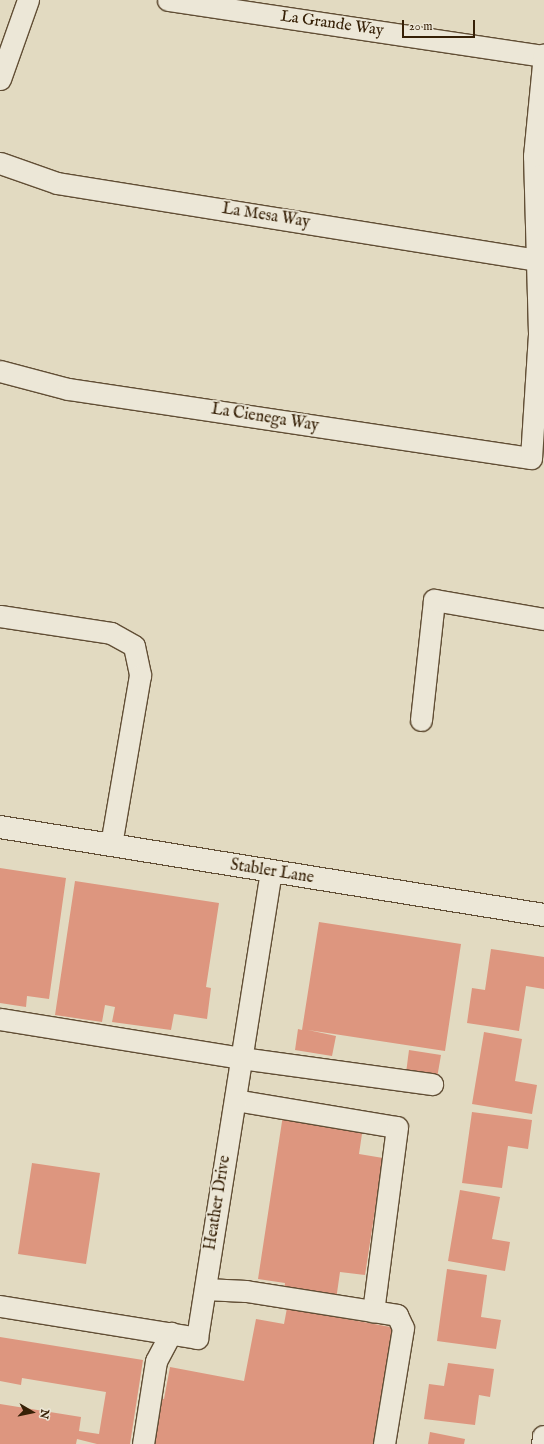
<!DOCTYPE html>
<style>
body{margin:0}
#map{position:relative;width:544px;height:1444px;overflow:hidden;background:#e2dac1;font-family:"IM FELL English",serif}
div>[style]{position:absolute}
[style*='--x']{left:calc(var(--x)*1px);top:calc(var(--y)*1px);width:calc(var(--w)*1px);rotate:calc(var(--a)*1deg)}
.building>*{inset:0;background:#dd967f}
.roads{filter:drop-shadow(1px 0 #614e35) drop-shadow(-1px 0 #614e35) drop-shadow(0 1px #614e35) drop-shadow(0 -1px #614e35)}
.street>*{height:21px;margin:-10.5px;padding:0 10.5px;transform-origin:10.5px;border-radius:10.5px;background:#ece7d7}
.secondary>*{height:22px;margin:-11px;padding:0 11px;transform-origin:11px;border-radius:11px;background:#ece7d7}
span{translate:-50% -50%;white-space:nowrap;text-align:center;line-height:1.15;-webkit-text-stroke:3.5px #ece7d7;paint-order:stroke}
.street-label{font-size:16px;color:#362006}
.north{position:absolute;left:12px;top:1392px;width:40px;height:40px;-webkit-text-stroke:3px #ece7d7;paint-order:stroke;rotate:99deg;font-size:11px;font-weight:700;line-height:16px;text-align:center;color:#362006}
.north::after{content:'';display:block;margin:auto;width:14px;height:18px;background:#362006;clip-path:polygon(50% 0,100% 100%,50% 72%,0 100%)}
.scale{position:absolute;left:402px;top:20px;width:73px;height:18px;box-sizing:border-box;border:2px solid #362006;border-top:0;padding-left:5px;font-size:12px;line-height:14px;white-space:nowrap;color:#362006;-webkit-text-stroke:3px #ece7d7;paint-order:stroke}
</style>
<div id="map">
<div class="building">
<div style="clip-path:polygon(0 868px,66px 878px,49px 999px,27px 996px,26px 1007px,0 1003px)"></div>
<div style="clip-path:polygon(75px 881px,219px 903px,206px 987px,211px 988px,207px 1019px,174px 1014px,171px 1030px,112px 1022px,115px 1007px,105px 1005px,102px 1022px,55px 1015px)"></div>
<div style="clip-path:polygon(319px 922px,461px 944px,445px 1051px,308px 1030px,336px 1036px,332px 1056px,295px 1050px,298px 1029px,302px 1030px)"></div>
<div style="clip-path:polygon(491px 949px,544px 957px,544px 989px,526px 986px,519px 1031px,467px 1023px,472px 988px,485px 990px)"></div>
<div style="clip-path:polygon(484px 1032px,522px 1039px,515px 1081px,537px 1085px,532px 1114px,472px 1104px)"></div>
<div style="clip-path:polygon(409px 1050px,441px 1055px,437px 1078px,406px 1073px)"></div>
<div style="clip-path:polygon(472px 1112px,532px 1120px,528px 1149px,508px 1146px,502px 1188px,462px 1183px)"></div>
<div style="clip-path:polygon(283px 1115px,363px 1127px,359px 1154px,383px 1158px,365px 1275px,340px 1272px,336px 1300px,284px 1291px,285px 1283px,258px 1279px)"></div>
<div style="clip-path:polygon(32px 1163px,100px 1173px,86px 1264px,18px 1254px)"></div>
<div style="clip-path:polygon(460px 1190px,500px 1197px,492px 1239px,510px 1242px,505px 1271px,448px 1261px)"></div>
<div style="clip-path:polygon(447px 1269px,487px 1275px,481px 1317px,501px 1320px,496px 1349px,437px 1341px)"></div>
<div style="clip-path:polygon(287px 1308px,396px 1328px,375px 1444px,148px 1444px,157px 1398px,164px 1399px,170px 1367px,244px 1381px,256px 1319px,284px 1324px)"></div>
<div style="clip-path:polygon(0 1337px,143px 1360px,130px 1444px,97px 1444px,77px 1439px,76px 1444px,0 1444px,0 1404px,81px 1417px,79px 1431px,99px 1434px,106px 1392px,22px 1378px,21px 1385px,0 1381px)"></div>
<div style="clip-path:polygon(448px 1363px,494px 1369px,490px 1397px,479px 1395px,475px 1425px,424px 1419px,429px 1384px,444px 1386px)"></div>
<div style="clip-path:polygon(430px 1432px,465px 1439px,464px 1444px,428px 1444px)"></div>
</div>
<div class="roads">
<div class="street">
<div style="--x:168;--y:0;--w:380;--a:8.5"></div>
<div style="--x:0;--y:79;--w:84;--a:-70.5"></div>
<div style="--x:0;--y:163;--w:60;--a:19.3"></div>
<div style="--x:57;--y:183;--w:483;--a:9.1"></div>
<div style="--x:0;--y:371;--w:70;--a:14.8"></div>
<div style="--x:68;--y:389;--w:468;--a:8.5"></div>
<div style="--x:531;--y:458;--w:125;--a:-86.3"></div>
<div style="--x:539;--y:333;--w:177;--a:-91.6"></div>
<div style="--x:534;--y:156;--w:102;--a:-84.4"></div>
<div style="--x:0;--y:616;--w:112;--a:8.7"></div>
<div style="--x:111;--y:633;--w:26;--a:29"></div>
<div style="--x:134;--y:646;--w:30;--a:78"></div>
<div style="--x:140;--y:675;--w:172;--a:99.7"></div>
<div style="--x:421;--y:720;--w:121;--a:-83.8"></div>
<div style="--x:434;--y:600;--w:112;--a:9.8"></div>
<div style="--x:0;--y:1019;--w:244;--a:9.2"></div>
<div style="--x:241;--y:1058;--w:193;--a:7.8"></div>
<div style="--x:235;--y:1100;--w:164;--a:9.5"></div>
<div style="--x:397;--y:1127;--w:186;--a:97.4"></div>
<div style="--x:205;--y:1289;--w:41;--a:2.8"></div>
<div style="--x:246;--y:1291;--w:153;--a:9"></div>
<div style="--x:397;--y:1315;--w:14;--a:65"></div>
<div style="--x:403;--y:1328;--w:118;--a:99.3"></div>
<div style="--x:0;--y:1306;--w:200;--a:9.2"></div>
<div style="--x:197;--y:1338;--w:472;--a:-81"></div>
<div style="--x:143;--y:1444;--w:84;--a:-81.1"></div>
<div style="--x:156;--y:1361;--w:32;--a:-62"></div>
</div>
<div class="secondary">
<div style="--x:0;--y:827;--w:551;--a:9.19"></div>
<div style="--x:543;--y:1444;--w:7;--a:-82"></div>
</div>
</div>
<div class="street-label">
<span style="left:332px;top:24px;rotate:8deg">La Grande Way</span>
<span style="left:266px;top:216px;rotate:9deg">La Mesa Way</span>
<span style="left:265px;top:418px;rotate:9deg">La Cienega Way</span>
<span style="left:272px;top:872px;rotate:9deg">Stabler Lane</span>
<span style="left:218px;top:1203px;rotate:-81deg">Heather Drive</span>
</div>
<div class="north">N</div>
<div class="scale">20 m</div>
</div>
